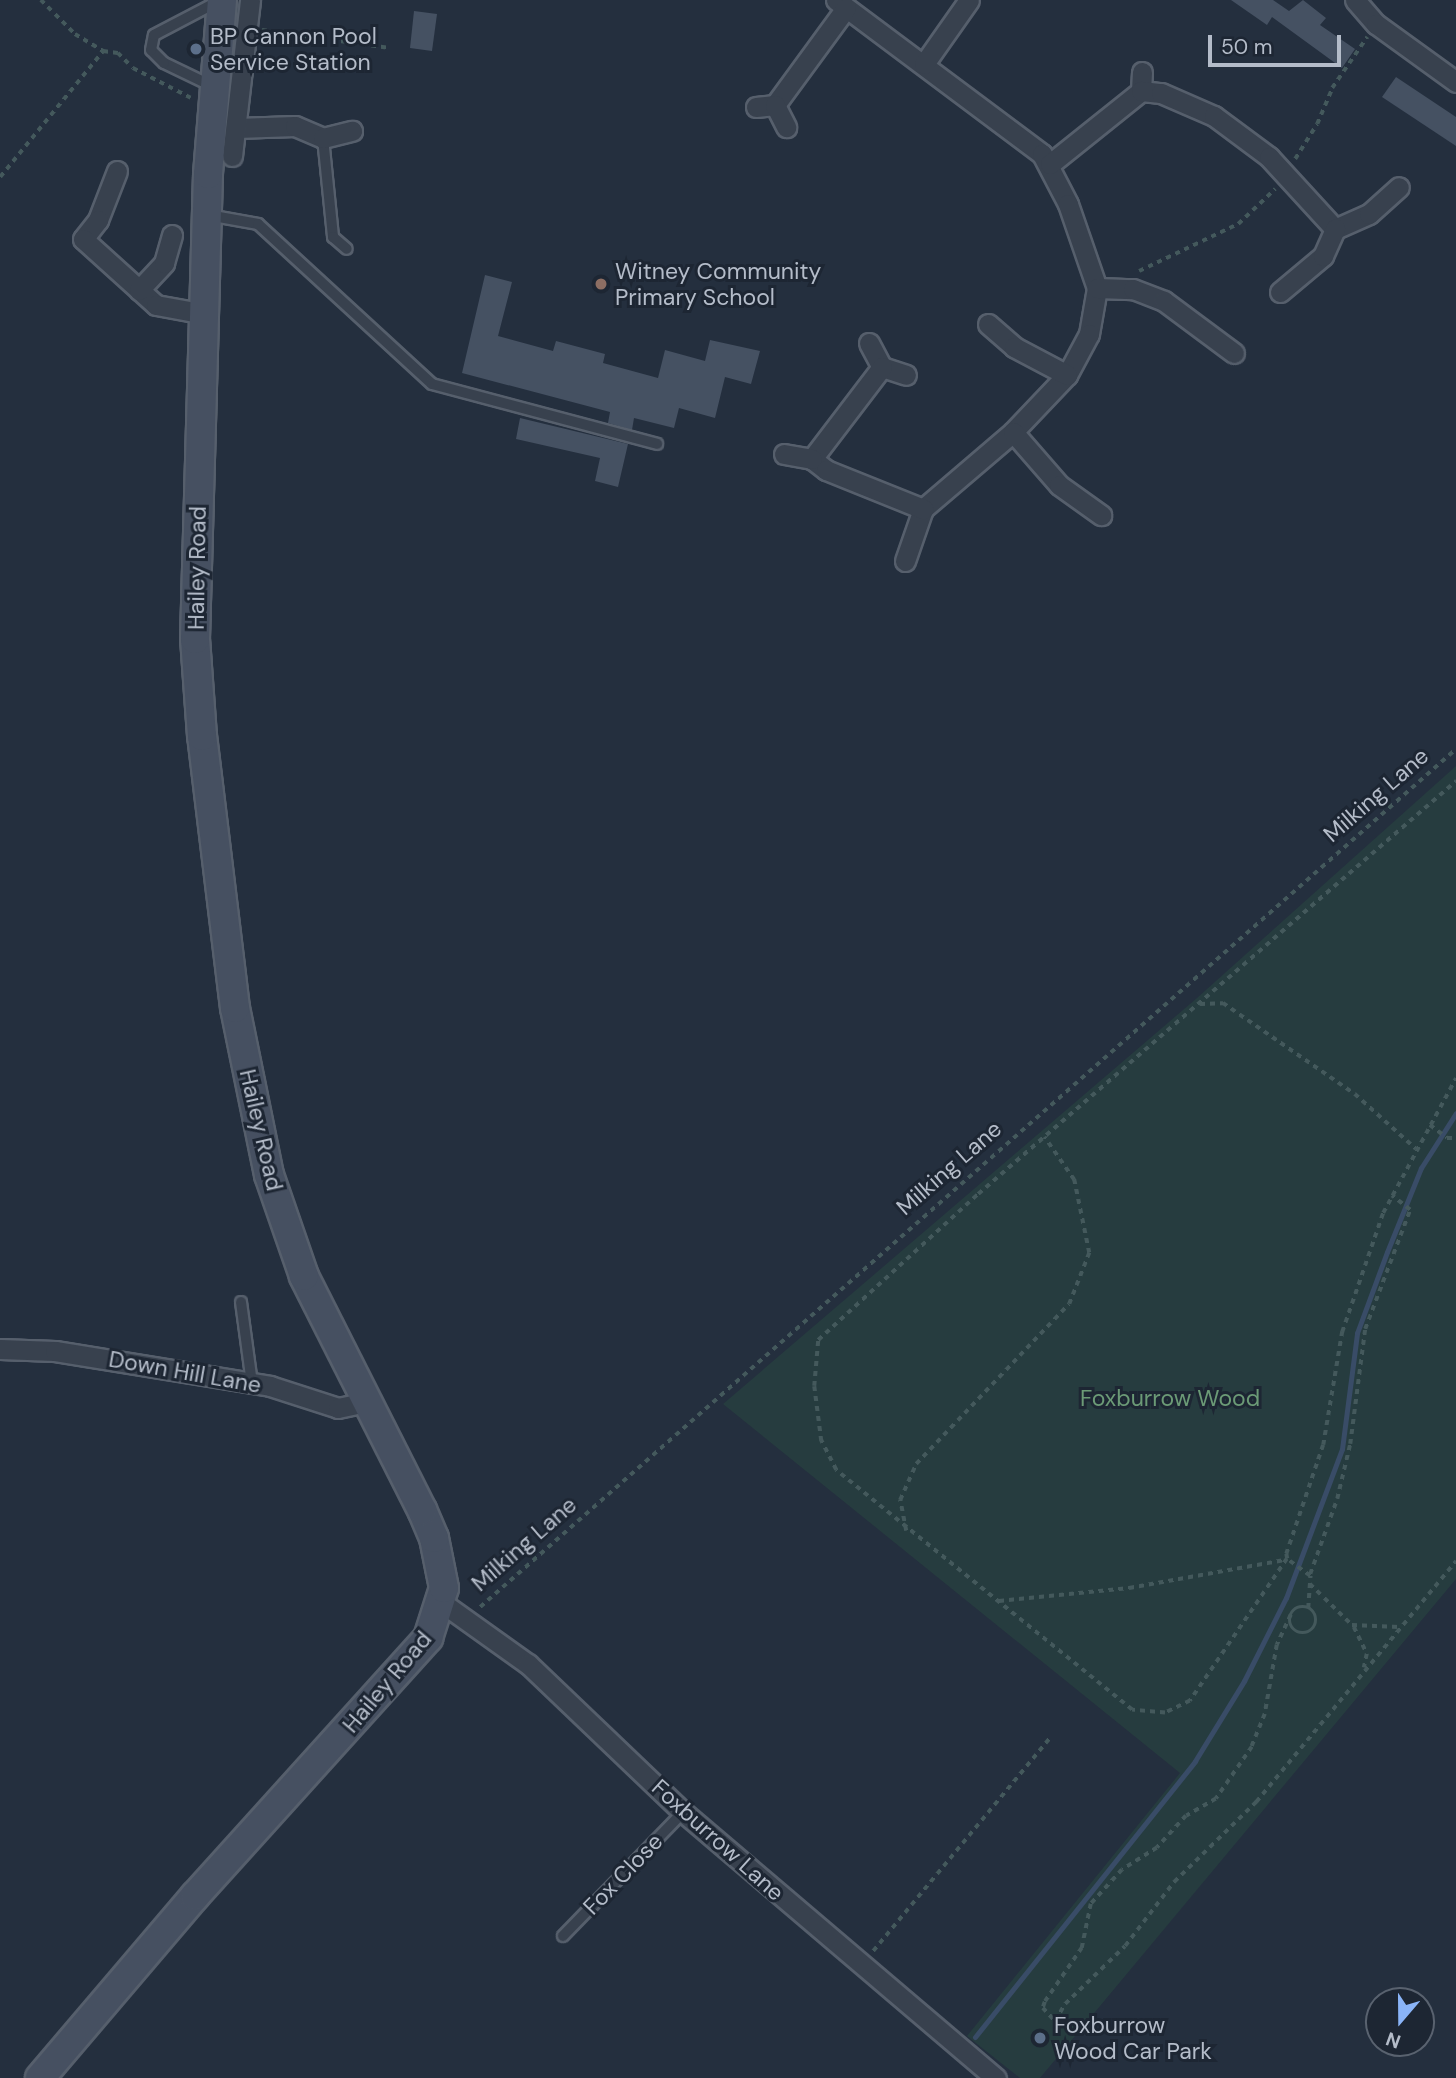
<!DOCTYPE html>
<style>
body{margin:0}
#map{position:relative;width:1456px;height:2078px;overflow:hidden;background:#242f3e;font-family:"DM Sans",sans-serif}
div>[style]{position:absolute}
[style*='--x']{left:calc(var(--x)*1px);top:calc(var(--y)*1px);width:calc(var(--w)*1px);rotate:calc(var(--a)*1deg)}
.green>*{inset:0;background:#263c3f}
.stream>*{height:5px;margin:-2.5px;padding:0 2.5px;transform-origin:2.5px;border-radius:2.5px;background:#394c67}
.building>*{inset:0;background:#455162}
.path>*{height:3.5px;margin-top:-1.75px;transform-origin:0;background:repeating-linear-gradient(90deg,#44595c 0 5px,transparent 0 10px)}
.path>.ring{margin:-1.75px;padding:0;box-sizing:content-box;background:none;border:3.5px solid #44595c;border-radius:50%}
.roads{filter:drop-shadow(2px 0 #565f6c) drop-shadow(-2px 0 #565f6c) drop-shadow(0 2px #565f6c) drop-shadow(0 -2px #565f6c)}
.service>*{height:10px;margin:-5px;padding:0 5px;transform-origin:5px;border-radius:5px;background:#38414e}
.minor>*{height:19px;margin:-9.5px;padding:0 9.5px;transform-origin:9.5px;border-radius:9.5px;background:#38414e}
.secondary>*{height:28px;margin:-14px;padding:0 14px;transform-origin:14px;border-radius:14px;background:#465061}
.dots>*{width:19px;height:19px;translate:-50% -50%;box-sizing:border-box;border:4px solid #1d2633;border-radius:50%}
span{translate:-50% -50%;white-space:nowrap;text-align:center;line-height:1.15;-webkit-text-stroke:6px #1d2633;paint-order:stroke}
.poi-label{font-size:23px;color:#b4bcc9}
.left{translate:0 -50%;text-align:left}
.street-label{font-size:23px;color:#b4bcc9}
.park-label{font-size:23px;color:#6b9a76}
.north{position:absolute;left:1365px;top:1987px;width:70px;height:70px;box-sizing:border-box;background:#1d2633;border:2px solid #59626f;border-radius:50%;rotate:200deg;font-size:19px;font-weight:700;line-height:28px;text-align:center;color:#b4bcc9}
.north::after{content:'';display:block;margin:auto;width:24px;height:32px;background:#8ab4f8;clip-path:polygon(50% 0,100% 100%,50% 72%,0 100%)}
.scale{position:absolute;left:1208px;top:35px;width:133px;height:32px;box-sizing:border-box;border:4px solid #b4bcc9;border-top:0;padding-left:9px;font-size:21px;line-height:24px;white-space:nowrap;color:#b4bcc9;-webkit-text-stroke:5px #1d2633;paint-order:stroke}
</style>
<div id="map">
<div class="green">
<div style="clip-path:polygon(1456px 766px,1456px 1579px,1040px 2078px,1020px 2078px,967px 2036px,1180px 1773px,723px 1404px,1197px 998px)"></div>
</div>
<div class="stream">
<div style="--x:975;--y:2037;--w:353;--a:-51.4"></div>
<div style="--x:1195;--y:1761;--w:94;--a:-58.5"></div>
<div style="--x:1244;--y:1681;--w:93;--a:-63.2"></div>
<div style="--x:1286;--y:1598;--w:159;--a:-69.4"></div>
<div style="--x:1342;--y:1449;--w:117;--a:-82.6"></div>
<div style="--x:1357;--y:1333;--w:86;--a:-69.7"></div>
<div style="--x:1387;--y:1252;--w:91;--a:-68"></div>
<div style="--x:1421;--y:1168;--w:65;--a:-57.5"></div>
</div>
<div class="building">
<div style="clip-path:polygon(1231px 0,1273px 0,1289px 11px,1303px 0,1326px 18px,1320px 25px,1355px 49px,1342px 68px,1272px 17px,1267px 25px)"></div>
<div style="clip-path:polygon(414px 11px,437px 14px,432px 51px,410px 48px)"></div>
<div style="clip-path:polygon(1396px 77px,1456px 117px,1456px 146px,1382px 97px)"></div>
<div style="clip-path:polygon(485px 275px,512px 282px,498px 336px,553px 351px,556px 341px,605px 354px,603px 363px,658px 378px,665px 350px,705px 361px,710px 340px,760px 351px,751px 384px,725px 377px,715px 418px,679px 408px,674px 428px,634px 418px,632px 430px,608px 423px,610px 412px,462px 373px)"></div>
<div style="clip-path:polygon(520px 418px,628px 444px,618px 487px,595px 481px,600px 458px,516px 439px)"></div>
</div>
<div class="path">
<div style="--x:41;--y:0;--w:48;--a:45"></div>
<div style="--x:75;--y:34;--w:33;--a:31"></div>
<div style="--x:103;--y:51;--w:15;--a:8"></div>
<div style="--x:118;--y:53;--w:21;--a:45"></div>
<div style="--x:133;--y:68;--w:65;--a:27.3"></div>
<div style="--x:262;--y:30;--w:129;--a:8"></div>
<div style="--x:1295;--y:159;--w:41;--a:-57.8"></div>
<div style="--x:1317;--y:124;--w:39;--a:-67"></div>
<div style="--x:1332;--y:88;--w:62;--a:-55.5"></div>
<div style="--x:0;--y:177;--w:163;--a:-50.7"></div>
<div style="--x:1139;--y:271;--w:110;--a:-25.4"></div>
<div style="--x:1238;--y:224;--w:51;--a:-43.4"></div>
<div style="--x:1200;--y:1004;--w:23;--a:-2"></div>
<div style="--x:1223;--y:1003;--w:160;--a:34.6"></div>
<div style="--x:1355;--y:1094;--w:82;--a:42"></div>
<div style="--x:1430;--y:1125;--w:21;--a:37"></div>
<div style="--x:1447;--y:1138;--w:9;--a:0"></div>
<div style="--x:906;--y:1531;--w:32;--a:-101"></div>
<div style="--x:900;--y:1500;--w:39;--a:-66"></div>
<div style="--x:916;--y:1464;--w:221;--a:-46.3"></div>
<div style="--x:1069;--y:1304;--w:55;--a:-68.6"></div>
<div style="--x:1089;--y:1253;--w:75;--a:-101.6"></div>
<div style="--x:1074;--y:1180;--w:52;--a:-124.9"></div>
<div style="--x:1287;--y:1559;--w:172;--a:124.3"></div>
<div style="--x:1190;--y:1701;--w:28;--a:154"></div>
<div style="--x:1165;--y:1713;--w:33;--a:-175"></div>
<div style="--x:1132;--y:1710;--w:381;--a:-141"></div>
<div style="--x:836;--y:1470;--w:33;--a:-117"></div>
<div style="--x:821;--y:1441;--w:55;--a:-97.3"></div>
<div style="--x:814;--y:1386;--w:46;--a:-85"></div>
<div style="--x:818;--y:1340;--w:217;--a:-42.4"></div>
<div style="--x:978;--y:1194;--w:632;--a:-40.83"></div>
<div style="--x:1310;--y:1574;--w:80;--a:-70.2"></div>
<div style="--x:1337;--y:1499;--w:57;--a:-76.7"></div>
<div style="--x:1350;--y:1444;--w:116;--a:-82.6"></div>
<div style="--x:1365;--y:1329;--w:127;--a:-69.3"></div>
<div style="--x:1410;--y:1210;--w:23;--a:-142"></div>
<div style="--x:1310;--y:1584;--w:59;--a:44.3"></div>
<div style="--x:1352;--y:1625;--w:47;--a:2.4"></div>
<div style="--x:999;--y:1601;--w:131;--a:-5.7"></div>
<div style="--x:1129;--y:1588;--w:158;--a:-10.2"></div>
<div class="ring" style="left:1290px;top:1607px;width:22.5px;height:22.5px"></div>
<div style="--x:480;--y:1607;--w:1300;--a:-41.32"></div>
<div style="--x:1308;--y:1608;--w:32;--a:-86"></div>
<div style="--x:1310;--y:1576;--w:29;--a:-144"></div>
<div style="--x:1287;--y:1559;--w:5;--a:-101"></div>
<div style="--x:1286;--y:1554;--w:115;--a:-71.3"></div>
<div style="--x:1323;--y:1445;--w:115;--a:-80.5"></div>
<div style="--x:1342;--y:1332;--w:126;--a:-71"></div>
<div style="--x:1383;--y:1213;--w:153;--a:-61.6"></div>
<div style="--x:1291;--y:1615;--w:33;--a:115"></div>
<div style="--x:1277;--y:1645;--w:70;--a:99.9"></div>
<div style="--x:1265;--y:1714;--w:35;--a:112"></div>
<div style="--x:1252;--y:1747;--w:63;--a:124.7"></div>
<div style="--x:1216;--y:1799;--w:34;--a:150"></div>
<div style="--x:1186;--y:1816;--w:43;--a:132.2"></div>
<div style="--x:1157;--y:1848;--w:41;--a:147.8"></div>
<div style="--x:1122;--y:1870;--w:46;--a:132.4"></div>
<div style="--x:1091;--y:1904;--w:45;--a:101.6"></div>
<div style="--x:1082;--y:1948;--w:65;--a:124.4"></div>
<div style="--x:1045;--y:2002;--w:6;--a:108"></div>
<div style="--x:1043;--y:2008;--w:18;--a:47"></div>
<div style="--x:1055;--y:2021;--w:20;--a:-60"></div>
<div style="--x:1065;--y:2004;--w:83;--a:-44"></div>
<div style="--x:1125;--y:1946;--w:81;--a:-52.6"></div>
<div style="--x:1174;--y:1882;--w:115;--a:-44.3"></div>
<div style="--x:1256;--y:1802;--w:313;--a:-50.3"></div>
<div style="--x:1354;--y:1627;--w:30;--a:64"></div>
<div style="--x:1367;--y:1654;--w:14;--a:102"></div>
<div style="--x:873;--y:1951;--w:276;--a:-50.3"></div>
</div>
<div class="roads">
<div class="service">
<div style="--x:212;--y:86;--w:53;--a:-154.4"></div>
<div style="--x:164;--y:63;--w:18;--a:-135"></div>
<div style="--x:151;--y:50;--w:15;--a:-79"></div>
<div style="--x:154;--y:35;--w:73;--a:-27.6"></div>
<div style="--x:323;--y:138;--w:100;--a:84.2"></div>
<div style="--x:333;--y:237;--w:18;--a:41"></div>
<div style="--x:208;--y:215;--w:51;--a:10.2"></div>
<div style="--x:258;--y:224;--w:236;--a:42.6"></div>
<div style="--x:432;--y:384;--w:233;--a:14.9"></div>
<div style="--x:241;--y:1302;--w:82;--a:82.3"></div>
<div style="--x:563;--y:1936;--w:173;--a:-45.9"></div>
</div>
<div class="minor">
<div style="--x:836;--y:0;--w:257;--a:36.8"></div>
<div style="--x:1042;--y:154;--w:56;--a:62.5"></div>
<div style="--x:1068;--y:204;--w:89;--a:71"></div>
<div style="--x:1097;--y:288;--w:47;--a:99.9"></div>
<div style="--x:1089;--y:334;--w:47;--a:118.2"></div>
<div style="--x:1067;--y:375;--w:79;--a:133.5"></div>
<div style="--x:1013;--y:432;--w:118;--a:139.5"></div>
<div style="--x:923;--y:509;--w:55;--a:109.1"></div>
<div style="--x:1355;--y:0;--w:32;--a:49"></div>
<div style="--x:1376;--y:24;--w:99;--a:35.9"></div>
<div style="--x:924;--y:64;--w:78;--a:-54.9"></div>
<div style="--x:1141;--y:91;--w:19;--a:-87"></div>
<div style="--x:775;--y:105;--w:120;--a:-53.8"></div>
<div style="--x:756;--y:107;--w:19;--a:-6"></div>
<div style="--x:775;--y:105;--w:25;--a:63"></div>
<div style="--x:236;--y:128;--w:59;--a:-1.9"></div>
<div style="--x:295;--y:126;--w:30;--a:23"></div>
<div style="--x:323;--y:138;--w:30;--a:-14"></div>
<div style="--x:232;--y:156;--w:157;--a:-83.4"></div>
<div style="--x:1050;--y:164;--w:117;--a:-38.7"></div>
<div style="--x:1141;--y:91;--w:20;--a:6"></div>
<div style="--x:1161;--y:93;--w:58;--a:23.5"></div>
<div style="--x:1214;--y:116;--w:69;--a:36.7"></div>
<div style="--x:1269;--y:157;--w:98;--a:47.5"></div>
<div style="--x:1335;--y:229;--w:37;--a:-24"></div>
<div style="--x:1369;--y:214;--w:40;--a:-42"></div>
<div style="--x:117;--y:171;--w:53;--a:111.2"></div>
<div style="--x:98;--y:220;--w:24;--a:128"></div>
<div style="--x:83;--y:239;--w:98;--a:42.1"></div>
<div style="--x:156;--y:305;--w:51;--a:10.2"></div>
<div style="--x:1097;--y:288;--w:36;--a:2"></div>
<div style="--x:1133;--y:289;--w:33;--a:21"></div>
<div style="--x:1164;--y:301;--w:87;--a:36.6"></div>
<div style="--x:139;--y:290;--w:37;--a:-47"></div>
<div style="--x:164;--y:263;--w:29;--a:-74"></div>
<div style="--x:1280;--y:292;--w:56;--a:-39.9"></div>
<div style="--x:1323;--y:256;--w:30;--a:-66"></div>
<div style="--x:988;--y:324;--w:35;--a:41"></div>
<div style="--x:1014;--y:347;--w:60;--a:27.8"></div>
<div style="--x:869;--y:343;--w:27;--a:62"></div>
<div style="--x:882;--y:367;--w:25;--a:18"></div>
<div style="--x:882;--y:367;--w:116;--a:127.3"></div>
<div style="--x:812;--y:459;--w:18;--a:38"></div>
<div style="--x:826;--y:470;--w:105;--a:21.9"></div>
<div style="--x:1013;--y:432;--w:70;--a:49"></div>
<div style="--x:1059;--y:485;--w:52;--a:35.5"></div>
<div style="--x:784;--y:454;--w:28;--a:10"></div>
<div style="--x:0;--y:1349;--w:55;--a:2.1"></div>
<div style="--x:55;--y:1351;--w:218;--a:9.2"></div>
<div style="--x:270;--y:1386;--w:71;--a:17.9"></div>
<div style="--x:338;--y:1408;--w:30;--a:-12"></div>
<div style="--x:441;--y:1602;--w:107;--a:35.5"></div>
<div style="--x:528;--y:1664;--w:214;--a:43.7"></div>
<div style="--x:683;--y:1812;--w:411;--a:40.4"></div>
</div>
<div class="secondary">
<div style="--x:40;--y:2078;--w:239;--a:-49.6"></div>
<div style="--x:195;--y:1896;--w:348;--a:-47.9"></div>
<div style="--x:428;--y:1638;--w:52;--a:-72.3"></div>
<div style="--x:444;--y:1588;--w:51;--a:-101.3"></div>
<div style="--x:434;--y:1538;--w:30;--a:-113"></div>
<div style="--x:422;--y:1510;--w:262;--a:-116.8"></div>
<div style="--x:304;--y:1276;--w:107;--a:-109.1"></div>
<div style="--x:269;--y:1175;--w:170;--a:-101.5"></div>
<div style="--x:235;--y:1008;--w:274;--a:-96.9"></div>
<div style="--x:202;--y:736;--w:97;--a:-94.1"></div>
<div style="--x:195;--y:639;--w:465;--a:-88.4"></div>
<div style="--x:208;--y:174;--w:175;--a:-85.4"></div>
</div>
</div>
<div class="dots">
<div style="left:196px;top:49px;background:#5c6f8a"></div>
<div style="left:601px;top:284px;background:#8d6e63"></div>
<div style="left:1040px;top:2038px;background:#5c6f8a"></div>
</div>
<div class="poi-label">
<span class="left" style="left:210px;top:49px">BP Cannon Pool<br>Service Station</span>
<span class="left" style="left:615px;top:284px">Witney Community<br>Primary School</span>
<span class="left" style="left:1054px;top:2038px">Foxburrow<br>Wood Car Park</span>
</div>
<div class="street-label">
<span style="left:197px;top:568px;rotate:-89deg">Hailey Road</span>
<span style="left:1376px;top:795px;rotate:-41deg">Milking Lane</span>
<span style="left:261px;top:1130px;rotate:77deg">Hailey Road</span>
<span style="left:949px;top:1168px;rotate:-41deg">Milking Lane</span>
<span style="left:185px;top:1372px;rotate:10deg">Down Hill Lane</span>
<span style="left:524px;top:1544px;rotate:-41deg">Milking Lane</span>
<span style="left:387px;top:1682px;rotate:-50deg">Hailey Road</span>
<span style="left:718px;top:1840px;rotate:42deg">Foxburrow Lane</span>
<span style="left:623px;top:1874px;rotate:-46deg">Fox Close</span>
</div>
<div class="park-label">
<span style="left:1170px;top:1398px">Foxburrow Wood</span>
</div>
<div class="north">N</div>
<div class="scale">50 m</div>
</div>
